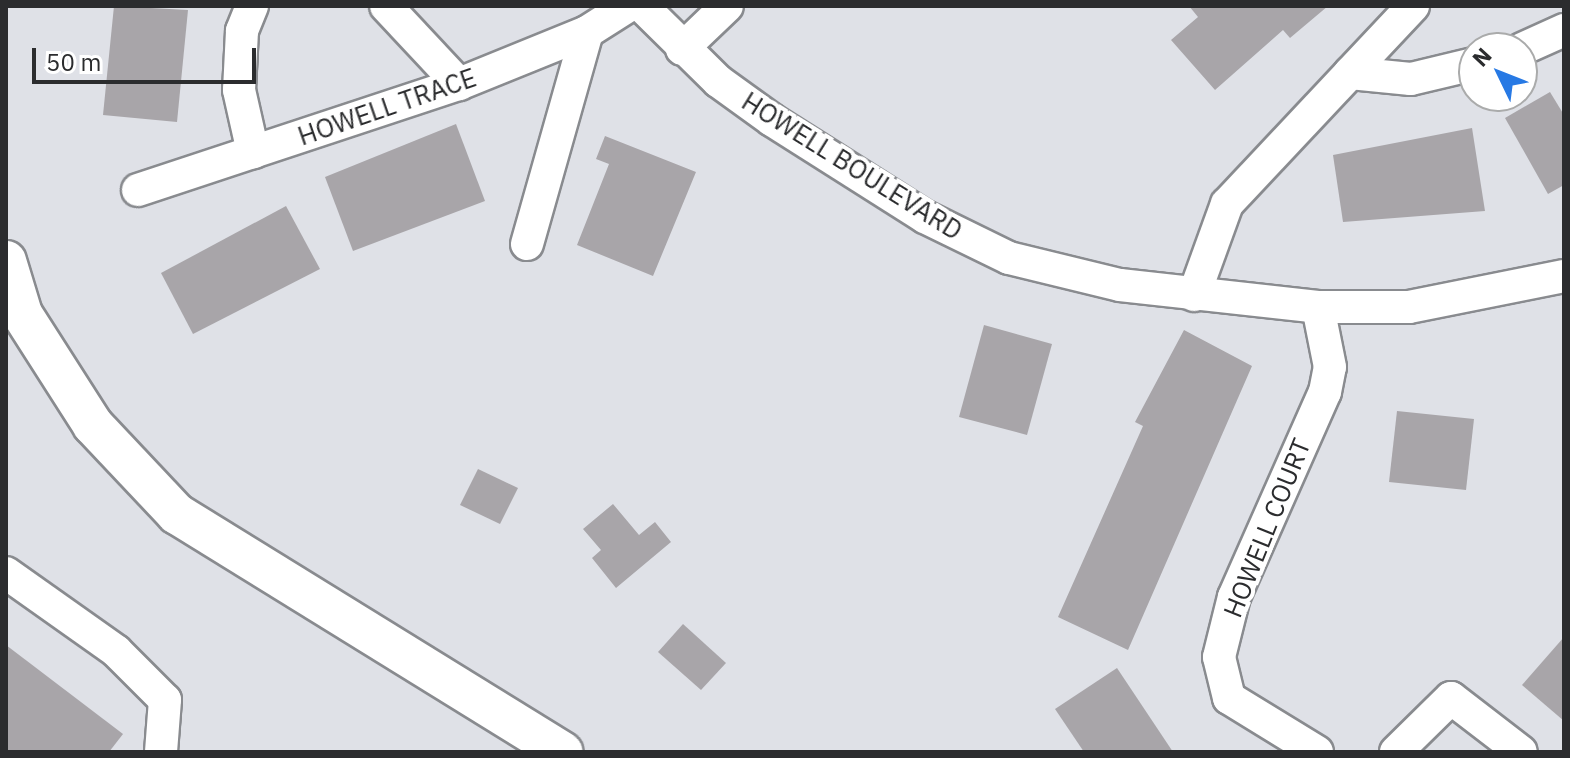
<!DOCTYPE html>
<style>
body{margin:0}
#map{position:relative;width:1570px;height:758px;overflow:hidden;background:#dfe1e7;font-family:"IBM Plex Sans",sans-serif}
div>[style]{position:absolute}
[style*='--x']{left:calc(var(--x)*1px);top:calc(var(--y)*1px);width:calc(var(--w)*1px);rotate:calc(var(--a)*1deg)}
.building>*{inset:0;background:#a8a5a9}
.roads{filter:drop-shadow(2px 0 #898b8f) drop-shadow(-2px 0 #898b8f) drop-shadow(0 2px #898b8f) drop-shadow(0 -2px #898b8f)}
.minor>*{height:32px;margin:-16px;padding:0 16px;transform-origin:16px;border-radius:16px;background:#fff}
.tertiary>*{height:40px;margin:-20px;padding:0 20px;transform-origin:20px;border-radius:20px;background:#fff}
span{translate:-50% -50%;white-space:nowrap;text-align:center;line-height:1.15;-webkit-text-stroke:8px #fff;paint-order:stroke}
.street-label{font-size:26px;color:#2b2c2e}
.frame{position:absolute;inset:0;border:8px solid #2b2c2e;pointer-events:none}
.north{position:absolute;left:1458px;top:32px;width:80px;height:80px;box-sizing:border-box;background:#fff;border:2px solid #aaabab;border-radius:50%;rotate:313deg;font-size:22px;font-weight:700;line-height:32px;text-align:center;color:#2b2c2e}
.north::after{content:'';display:block;margin:auto;width:28px;height:36px;background:#2779e4;clip-path:polygon(50% 0,100% 100%,50% 72%,0 100%)}
.scale{position:absolute;left:32px;top:48px;width:224px;height:36px;box-sizing:border-box;border:4px solid #2b2c2e;border-top:0;padding-left:10px;font-size:24px;line-height:28px;white-space:nowrap;color:#2b2c2e;-webkit-text-stroke:6px #fff;paint-order:stroke}
</style>
<div id="map">
<div class="building">
<div style="clip-path:polygon(114px 6px,188px 10px,177px 122px,103px 115px)"></div>
<div style="clip-path:polygon(1189px 6px,1328px 6px,1290px 38px,1283px 30px,1215px 90px,1171px 40px,1198px 17px)"></div>
<div style="clip-path:polygon(1550px 92px,1564px 115px,1564px 185px,1548px 194px,1505px 118px)"></div>
<div style="clip-path:polygon(456px 124px,485px 201px,353px 251px,325px 177px)"></div>
<div style="clip-path:polygon(1472px 128px,1485px 211px,1343px 222px,1333px 155px)"></div>
<div style="clip-path:polygon(605px 136px,696px 172px,653px 276px,577px 245px,609px 164px,596px 159px)"></div>
<div style="clip-path:polygon(286px 206px,320px 269px,193px 334px,161px 273px)"></div>
<div style="clip-path:polygon(984px 325px,1052px 344px,1027px 435px,959px 417px)"></div>
<div style="clip-path:polygon(1184px 330px,1252px 366px,1128px 650px,1058px 617px,1143px 426px,1135px 422px)"></div>
<div style="clip-path:polygon(1397px 411px,1474px 419px,1466px 490px,1389px 482px)"></div>
<div style="clip-path:polygon(478px 469px,518px 488px,500px 524px,460px 505px)"></div>
<div style="clip-path:polygon(613px 504px,639px 535px,655px 522px,671px 542px,616px 588px,592px 558px,601px 550px,583px 529px)"></div>
<div style="clip-path:polygon(683px 624px,726px 663px,701px 690px,658px 652px)"></div>
<div style="clip-path:polygon(1564px 637px,1564px 721px,1522px 685px)"></div>
<div style="clip-path:polygon(6px 645px,123px 734px,109px 752px,6px 752px)"></div>
<div style="clip-path:polygon(1117px 668px,1173px 752px,1084px 752px,1055px 709px)"></div>
</div>
<div class="roads">
<div class="minor">
<div style="--x:252;--y:6;--w:27;--a:112"></div>
<div style="--x:242;--y:31;--w:59;--a:92.9"></div>
<div style="--x:239;--y:90;--w:64;--a:77.3"></div>
<div style="--x:386;--y:6;--w:107;--a:46.9"></div>
<div style="--x:642;--y:6;--w:107;--a:44.6"></div>
<div style="--x:718;--y:81;--w:67;--a:35.8"></div>
<div style="--x:772;--y:120;--w:181;--a:32.4"></div>
<div style="--x:925;--y:217;--w:93;--a:26"></div>
<div style="--x:1009;--y:258;--w:114;--a:13.7"></div>
<div style="--x:1120;--y:285;--w:199;--a:6.3"></div>
<div style="--x:1318;--y:307;--w:91;--a:0"></div>
<div style="--x:1409;--y:307;--w:158;--a:-11.3"></div>
<div style="--x:1413;--y:6;--w:92;--a:133.2"></div>
<div style="--x:1350;--y:73;--w:61;--a:5.6"></div>
<div style="--x:1411;--y:79;--w:65;--a:-13.4"></div>
<div style="--x:682;--y:49;--w:62;--a:-43.7"></div>
<div style="--x:1522;--y:49;--w:46;--a:-24.3"></div>
<div style="--x:138;--y:190;--w:338;--a:-18.3"></div>
<div style="--x:459;--y:84;--w:138;--a:-22.1"></div>
<div style="--x:587;--y:32;--w:49;--a:-32.4"></div>
<div style="--x:527;--y:244;--w:220;--a:-74.2"></div>
<div style="--x:1194;--y:295;--w:97;--a:-70.1"></div>
<div style="--x:1227;--y:204;--w:180;--a:-46.8"></div>
<div style="--x:6;--y:573;--w:135;--a:35.3"></div>
<div style="--x:116;--y:651;--w:69;--a:45"></div>
<div style="--x:165;--y:700;--w:52;--a:94.4"></div>
<div style="--x:1317;--y:752;--w:103;--a:-148.5"></div>
<div style="--x:1229;--y:698;--w:42;--a:-103.7"></div>
<div style="--x:1219;--y:657;--w:62;--a:-76"></div>
<div style="--x:1234;--y:597;--w:224;--a:-66.1"></div>
<div style="--x:1325;--y:392;--w:25;--a:-79"></div>
<div style="--x:1330;--y:367;--w:61;--a:-101.3"></div>
<div style="--x:1396;--y:752;--w:77;--a:-44.5"></div>
<div style="--x:1451;--y:698;--w:88;--a:37.6"></div>
</div>
<div class="tertiary">
<div style="--x:6;--y:261;--w:55;--a:73.2"></div>
<div style="--x:22;--y:314;--w:132;--a:57.4"></div>
<div style="--x:93;--y:425;--w:122;--a:46.7"></div>
<div style="--x:177;--y:514;--w:453;--a:31.7"></div>
</div>
</div>
<div class="street-label">
<span style="left:387px;top:107px;rotate:-19deg">HOWELL TRACE</span>
<span style="left:852px;top:166px;rotate:32deg">HOWELL BOULEVARD</span>
<span style="left:1267px;top:528px;rotate:-68deg">HOWELL COURT</span>
</div>
<div class="frame"></div>
<div class="north">N</div>
<div class="scale">50 m</div>
</div>
